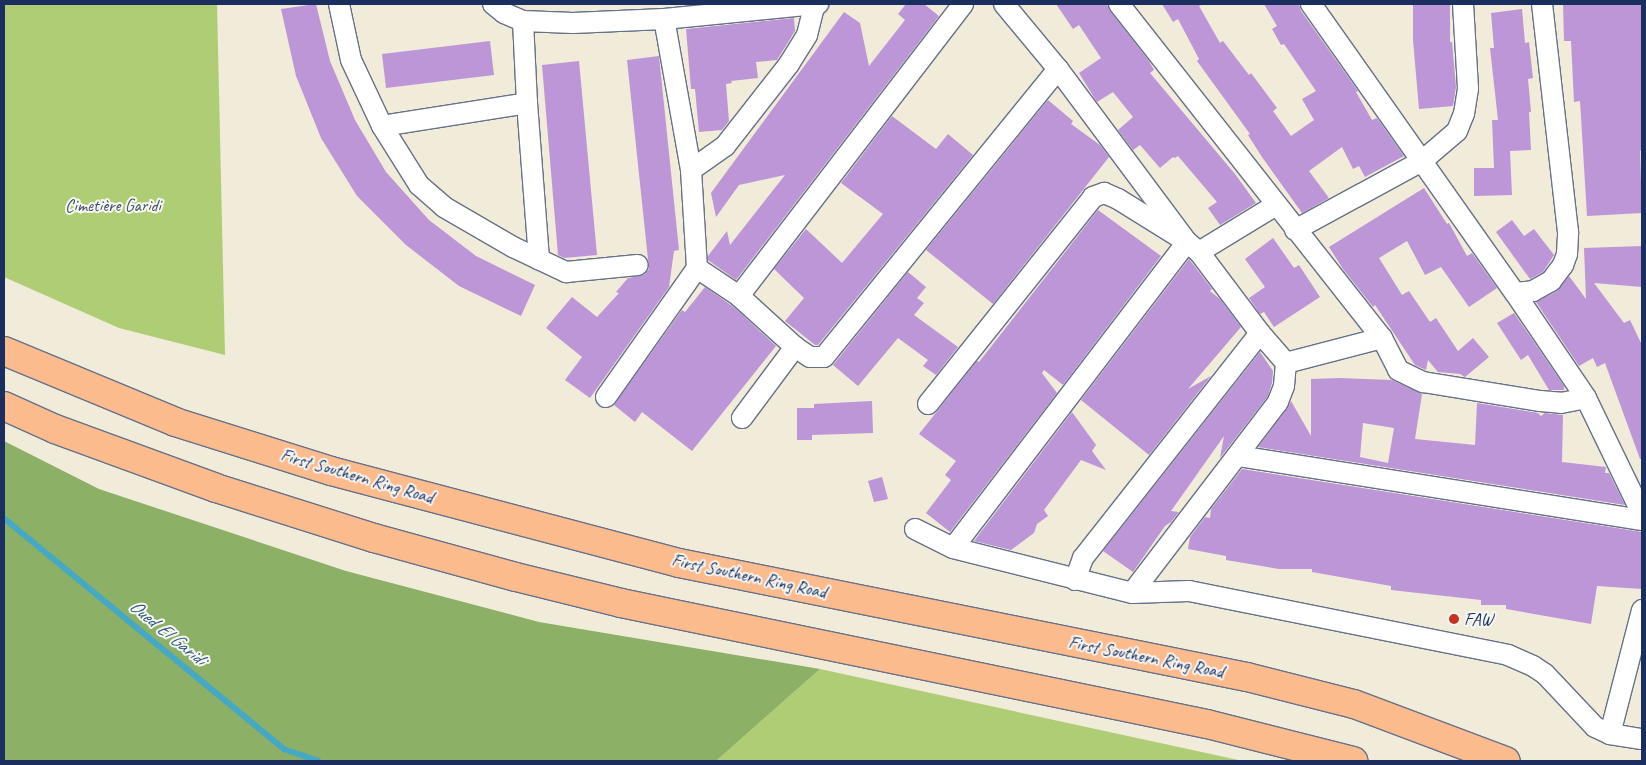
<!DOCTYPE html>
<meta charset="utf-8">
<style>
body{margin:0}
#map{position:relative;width:1646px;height:765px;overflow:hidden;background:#f1ebd9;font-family:Caveat,sans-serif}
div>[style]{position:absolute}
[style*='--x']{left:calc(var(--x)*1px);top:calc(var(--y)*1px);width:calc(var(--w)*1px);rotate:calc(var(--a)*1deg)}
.green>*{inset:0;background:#afcd74}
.forest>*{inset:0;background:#8bb066}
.stream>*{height:5.5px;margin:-2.75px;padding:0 2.75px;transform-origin:2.75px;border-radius:2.75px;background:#45a9c5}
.building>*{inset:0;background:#bc96d7}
.roads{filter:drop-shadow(1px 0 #667189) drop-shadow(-1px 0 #667189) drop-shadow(0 1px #667189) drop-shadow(0 -1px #667189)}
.street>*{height:20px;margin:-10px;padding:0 10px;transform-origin:10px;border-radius:10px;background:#fff}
.highway>*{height:28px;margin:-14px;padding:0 14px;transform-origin:14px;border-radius:14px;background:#fbbb8d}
.dots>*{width:14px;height:14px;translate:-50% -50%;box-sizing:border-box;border:2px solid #f6f6f2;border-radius:50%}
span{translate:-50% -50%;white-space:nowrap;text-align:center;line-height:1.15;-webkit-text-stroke:4px #f6f6f2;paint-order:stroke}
.park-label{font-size:18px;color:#405664}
.street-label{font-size:18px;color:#1b2f5e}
.poi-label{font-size:18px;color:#1b2f5e}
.left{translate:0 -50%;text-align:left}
.water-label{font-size:19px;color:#2a5a82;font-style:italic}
.frame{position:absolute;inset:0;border:5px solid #1b2f5e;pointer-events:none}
</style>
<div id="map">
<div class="green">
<div style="clip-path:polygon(4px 4px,217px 4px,225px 355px,119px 328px,4px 277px)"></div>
<div style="clip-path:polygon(820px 669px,1243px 761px,716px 761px)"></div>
</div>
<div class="forest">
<div style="clip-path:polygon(4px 441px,99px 489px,346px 571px,539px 622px,820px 669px,716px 761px,4px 761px)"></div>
</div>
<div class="stream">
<div style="--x:4;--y:518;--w:363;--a:39.5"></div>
<div style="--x:284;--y:749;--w:36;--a:19"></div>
</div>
<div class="building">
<div style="clip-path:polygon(316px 4px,330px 61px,355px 120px,386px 172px,429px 220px,476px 256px,535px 285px,521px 316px,459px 286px,406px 245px,357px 196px,321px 138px,296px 76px,281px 9px)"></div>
<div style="clip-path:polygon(906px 4px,924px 4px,939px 16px,736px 280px,708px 260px,708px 256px,727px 231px,730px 245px,785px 175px,739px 185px,716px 217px,711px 193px,844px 12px,860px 23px,869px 66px,905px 20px,898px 14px)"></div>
<div style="clip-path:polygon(1056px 4px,1107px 4px,1110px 11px,1149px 61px,1154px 70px,1150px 73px,1235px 174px,1256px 203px,1220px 225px,1208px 208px,1217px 202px,1178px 156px,1175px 158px,1173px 157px,1160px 168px,1140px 145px,1133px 150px,1118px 130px,1133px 117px,1113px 92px,1097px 102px,1095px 99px,1079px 73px,1101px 58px,1079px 25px,1073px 29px)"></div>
<div style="clip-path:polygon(1162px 4px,1204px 4px,1199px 6px,1220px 43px,1223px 41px,1249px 75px,1251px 73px,1277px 108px,1273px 111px,1291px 136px,1314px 120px,1302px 99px,1316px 91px,1284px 44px,1281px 45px,1272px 29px,1277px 26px,1264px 4px,1299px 4px,1301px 11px,1358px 91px,1356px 92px,1372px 120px,1377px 118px,1404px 156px,1365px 177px,1359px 166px,1353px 169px,1342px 147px,1309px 171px,1329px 198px,1302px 213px,1262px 157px,1248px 135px,1250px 134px,1197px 61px,1199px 59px,1178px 19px,1173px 22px)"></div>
<div style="clip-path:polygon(1413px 4px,1450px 4px,1450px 42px,1452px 42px,1456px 87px,1453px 106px,1419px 109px,1413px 40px)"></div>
<div style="clip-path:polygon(1563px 4px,1642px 4px,1642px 150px,1640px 151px,1642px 213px,1587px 216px,1580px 101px,1574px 102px,1571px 41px,1564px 41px)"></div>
<div style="clip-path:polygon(1522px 9px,1525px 43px,1529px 42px,1533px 78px,1528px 79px,1531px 112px,1529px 112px,1531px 150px,1510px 151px,1512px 195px,1474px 196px,1474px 168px,1494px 168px,1492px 120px,1498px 120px,1490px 48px,1494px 48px,1491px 13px)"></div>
<div style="clip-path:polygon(794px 18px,795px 31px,777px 60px,756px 62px,758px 78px,731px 81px,732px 83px,726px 84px,729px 121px,722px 130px,699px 132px,695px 89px,691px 89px,686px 29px)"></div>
<div style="clip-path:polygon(490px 41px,494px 75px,386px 88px,382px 54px)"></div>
<div style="clip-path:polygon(659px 56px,679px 250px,674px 251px,669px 287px,590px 398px,565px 380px,582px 357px,546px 328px,572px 297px,597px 317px,619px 293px,616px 292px,628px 278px,644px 275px,649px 269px,627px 60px)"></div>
<div style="clip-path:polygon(579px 61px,597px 255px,564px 258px,558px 255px,542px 65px)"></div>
<div style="clip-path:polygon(1048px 100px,1073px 121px,1071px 124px,1100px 145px,1109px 157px,993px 304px,926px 250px)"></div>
<div style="clip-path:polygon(892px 116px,936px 149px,948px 134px,973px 155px,818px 345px,815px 345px,785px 321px,804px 298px,774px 269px,806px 229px,842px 263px,883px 214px,841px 183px)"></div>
<div style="clip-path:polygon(1424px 188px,1447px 224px,1449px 223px,1467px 256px,1472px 253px,1497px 288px,1469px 307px,1441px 267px,1425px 275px,1407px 241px,1379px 258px,1402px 295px,1409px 291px,1430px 322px,1436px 318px,1458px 351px,1473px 338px,1489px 357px,1465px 377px,1460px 374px,1438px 372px,1428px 360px,1426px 370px,1415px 365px,1375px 305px,1373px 307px,1343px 269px,1329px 247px)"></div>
<div style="clip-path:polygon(1098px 210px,1161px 256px,1063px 385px,1044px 370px,1042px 373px,1057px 393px,950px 532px,926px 513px,951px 480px,945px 475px,956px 461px,919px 434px,977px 361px,979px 362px)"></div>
<div style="clip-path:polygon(1512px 220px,1524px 236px,1534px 229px,1554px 255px,1543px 272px,1530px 279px,1496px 232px)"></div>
<div style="clip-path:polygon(1273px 238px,1294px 268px,1299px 265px,1320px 297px,1274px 327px,1264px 312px,1260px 314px,1249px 298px,1265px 287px,1245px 259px)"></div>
<div style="clip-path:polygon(1642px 246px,1642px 287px,1594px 283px,1624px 323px,1630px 320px,1642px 345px,1642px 459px,1640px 459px,1605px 363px,1597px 367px,1593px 358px,1579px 366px,1536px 302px,1557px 291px,1569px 276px,1586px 299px,1584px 248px)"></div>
<div style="clip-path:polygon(1189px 259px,1212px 289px,1210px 291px,1220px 299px,1241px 327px,1188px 389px,1211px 376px,1149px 455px,1081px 400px)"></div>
<div style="clip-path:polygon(908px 272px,926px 287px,917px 298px,924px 303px,914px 315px,958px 347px,936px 375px,923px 366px,928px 360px,898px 338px,858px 386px,833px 365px)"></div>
<div style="clip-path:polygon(705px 287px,735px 308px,776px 346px,692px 451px,642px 412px,635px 422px,614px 405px,682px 310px,685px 312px)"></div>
<div style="clip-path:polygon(1514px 313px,1564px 386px,1564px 390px,1549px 390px,1528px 355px,1521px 360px,1497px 323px)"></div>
<div style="clip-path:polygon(1260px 352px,1273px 371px,1272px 383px,1268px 396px,1220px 458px,1224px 436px,1171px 511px,1179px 512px,1171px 522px,1165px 526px,1133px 572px,1103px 551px)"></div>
<div style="clip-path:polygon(evenodd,1339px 378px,1392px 380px,1422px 394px,1415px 439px,1475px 445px,1477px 403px,1538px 413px,1541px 416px,1545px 413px,1563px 415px,1562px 462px,1606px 467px,1605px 473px,1609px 473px,1625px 505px,1258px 447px,1287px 409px,1291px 401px,1311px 436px,1311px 379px,1339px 378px,1363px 423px,1394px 428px,1388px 463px,1360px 457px,1363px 423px)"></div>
<div style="clip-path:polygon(872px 401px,873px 433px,812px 435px,812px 440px,797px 440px,797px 408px,814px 408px,814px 404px)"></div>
<div style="clip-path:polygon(1072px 412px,1096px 445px,1092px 451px,1106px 470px,1081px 460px,1044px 510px,1048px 516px,1037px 524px,1034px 533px,1011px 550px,974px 541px)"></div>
<div style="clip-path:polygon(1242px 469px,1642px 532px,1642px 589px,1597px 586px,1591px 624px,1506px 609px,1506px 605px,1481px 605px,1481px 600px,1391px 590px,1391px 586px,1312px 572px,1312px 569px,1279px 569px,1226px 560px,1226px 556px,1188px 549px,1190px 537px,1205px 517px,1210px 518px,1211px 509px)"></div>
<div style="clip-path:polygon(882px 477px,888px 499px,874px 502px,868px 481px)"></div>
</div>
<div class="roads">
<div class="street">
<div style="--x:339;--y:4;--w:57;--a:77.9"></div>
<div style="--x:351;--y:60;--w:73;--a:64.8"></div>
<div style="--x:382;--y:126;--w:147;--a:-9"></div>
<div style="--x:527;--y:103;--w:82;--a:-92.8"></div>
<div style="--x:493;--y:4;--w:14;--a:39"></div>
<div style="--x:504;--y:13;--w:21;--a:23"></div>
<div style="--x:523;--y:21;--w:50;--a:2.3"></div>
<div style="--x:573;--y:23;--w:91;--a:-2.5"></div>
<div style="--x:664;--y:19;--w:155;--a:-5.6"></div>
<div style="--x:1004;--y:4;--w:85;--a:50.3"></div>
<div style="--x:1058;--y:69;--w:216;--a:53.3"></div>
<div style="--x:1187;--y:242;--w:16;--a:40"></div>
<div style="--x:1199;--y:252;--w:101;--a:53"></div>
<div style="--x:1260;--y:333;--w:40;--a:49"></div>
<div style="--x:1286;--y:363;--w:23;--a:95"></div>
<div style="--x:1284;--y:386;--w:17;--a:111"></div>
<div style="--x:1278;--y:402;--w:240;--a:127.4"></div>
<div style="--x:1119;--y:4;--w:425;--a:51.8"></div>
<div style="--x:1382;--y:338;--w:36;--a:63"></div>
<div style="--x:1398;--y:370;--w:28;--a:26"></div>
<div style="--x:1423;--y:382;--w:119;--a:9.2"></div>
<div style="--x:1540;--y:401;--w:21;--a:5"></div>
<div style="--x:1561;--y:403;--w:25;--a:-11"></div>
<div style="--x:1311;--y:4;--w:354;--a:54.8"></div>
<div style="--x:1515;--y:293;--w:127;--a:55.9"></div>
<div style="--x:1586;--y:398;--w:129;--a:64.2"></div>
<div style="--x:527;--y:103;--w:157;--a:85.6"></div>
<div style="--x:382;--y:126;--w:70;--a:57.9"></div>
<div style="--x:419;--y:185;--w:33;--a:41"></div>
<div style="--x:444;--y:207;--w:80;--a:30.1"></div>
<div style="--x:513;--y:247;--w:59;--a:25.3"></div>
<div style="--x:566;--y:272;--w:72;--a:-5.6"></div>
<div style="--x:691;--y:170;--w:42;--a:-35.2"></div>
<div style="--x:725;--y:146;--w:104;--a:-52"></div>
<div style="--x:789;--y:64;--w:34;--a:-58"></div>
<div style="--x:807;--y:35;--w:32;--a:-76"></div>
<div style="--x:1295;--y:230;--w:145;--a:-28.5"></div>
<div style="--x:1422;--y:161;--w:46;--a:-40.6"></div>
<div style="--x:1457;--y:131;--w:18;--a:-68"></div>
<div style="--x:1464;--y:114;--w:26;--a:-81"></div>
<div style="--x:1468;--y:88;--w:84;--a:-93.4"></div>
<div style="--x:1199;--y:252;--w:90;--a:-31.4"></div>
<div style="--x:697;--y:268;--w:50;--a:33.7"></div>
<div style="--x:739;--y:296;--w:76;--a:42.3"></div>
<div style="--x:795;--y:347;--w:18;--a:34"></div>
<div style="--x:810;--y:357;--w:14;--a:0"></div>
<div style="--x:824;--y:357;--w:371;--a:-50.9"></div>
<div style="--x:1515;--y:293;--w:18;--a:-6"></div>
<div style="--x:1533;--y:291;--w:21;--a:-29"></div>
<div style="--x:1551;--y:281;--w:20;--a:-53"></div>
<div style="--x:1563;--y:265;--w:12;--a:-70"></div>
<div style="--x:1567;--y:254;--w:22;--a:-87"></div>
<div style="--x:1568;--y:232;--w:229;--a:-96.5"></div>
<div style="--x:739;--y:296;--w:368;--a:-52.5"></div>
<div style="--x:1286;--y:363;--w:99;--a:-14.6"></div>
<div style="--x:606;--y:397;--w:158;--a:-54.8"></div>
<div style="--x:697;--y:268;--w:98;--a:-93.5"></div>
<div style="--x:691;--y:170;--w:153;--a:-100.1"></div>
<div style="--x:928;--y:404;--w:265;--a:-51.4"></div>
<div style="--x:1093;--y:197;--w:12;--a:-20"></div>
<div style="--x:1104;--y:193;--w:15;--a:23"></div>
<div style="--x:1118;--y:199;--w:81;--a:31.9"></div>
<div style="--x:1187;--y:242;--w:385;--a:127.4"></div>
<div style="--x:742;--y:418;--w:89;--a:-53.3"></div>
<div style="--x:1238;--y:456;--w:409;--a:9"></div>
<div style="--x:915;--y:529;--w:42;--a:26.6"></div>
<div style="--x:953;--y:548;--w:185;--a:14.1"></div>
<div style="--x:1132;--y:593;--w:57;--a:-2"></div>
<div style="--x:1189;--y:591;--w:325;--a:11.3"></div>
<div style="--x:1508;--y:655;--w:27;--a:24"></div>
<div style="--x:1533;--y:666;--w:14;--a:34"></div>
<div style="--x:1545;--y:674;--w:73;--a:46.7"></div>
<div style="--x:1595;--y:727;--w:17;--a:25"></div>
<div style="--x:1610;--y:734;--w:32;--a:9"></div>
<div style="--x:1075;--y:580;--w:23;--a:-70"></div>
<div style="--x:1083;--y:558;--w:286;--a:-51.8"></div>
<div style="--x:1610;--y:734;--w:128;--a:-75.5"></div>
</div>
<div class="highway">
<div style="--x:4;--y:351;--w:185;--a:22.5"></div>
<div style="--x:175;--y:422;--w:164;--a:17.4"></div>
<div style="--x:331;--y:471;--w:360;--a:14.8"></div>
<div style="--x:679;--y:563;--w:579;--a:11.35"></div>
<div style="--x:1247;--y:677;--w:110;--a:14.2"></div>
<div style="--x:1354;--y:704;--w:162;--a:20.6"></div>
<div style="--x:4;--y:406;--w:56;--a:24.3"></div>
<div style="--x:55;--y:429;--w:171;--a:20.1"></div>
<div style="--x:216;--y:488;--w:166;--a:17.6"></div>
<div style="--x:374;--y:538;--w:147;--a:15.4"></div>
<div style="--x:516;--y:577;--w:108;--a:13.9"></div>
<div style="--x:621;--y:603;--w:598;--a:11.67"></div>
<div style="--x:1207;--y:724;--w:151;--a:14.2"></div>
</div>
</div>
<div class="dots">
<div style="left:1454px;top:619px;background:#c8321e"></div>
</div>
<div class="park-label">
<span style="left:113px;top:205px">Cimetière Garidi</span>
</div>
<div class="street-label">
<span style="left:357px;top:476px;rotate:16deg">First Southern Ring Road</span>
<span style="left:749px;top:576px;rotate:12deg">First Southern Ring Road</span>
<span style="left:1146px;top:657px;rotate:11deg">First Southern Ring Road</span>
</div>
<div class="poi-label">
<span class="left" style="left:1464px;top:619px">FAW</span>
</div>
<div class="water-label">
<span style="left:167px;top:633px;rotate:39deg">Oued El Garidi</span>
</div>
<div class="frame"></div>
</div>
